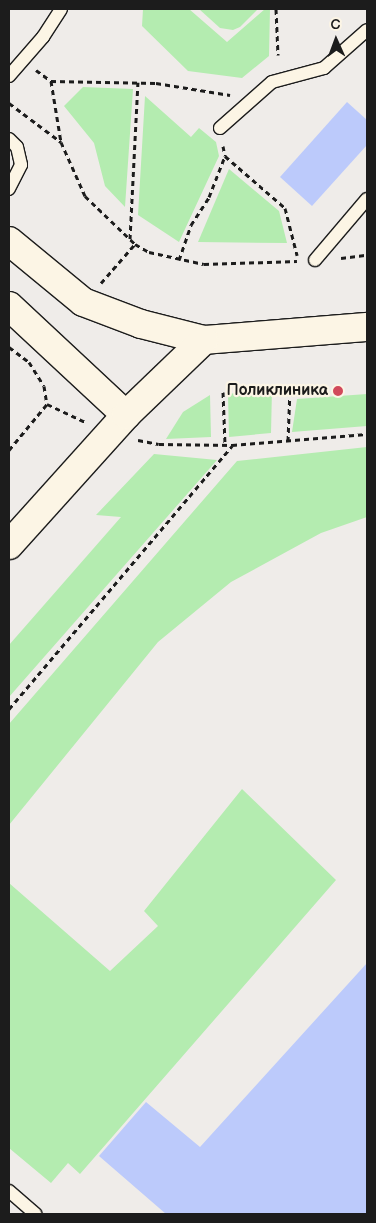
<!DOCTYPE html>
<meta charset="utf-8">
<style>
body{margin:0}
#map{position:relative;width:376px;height:1223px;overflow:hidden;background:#efece9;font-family:"Balsamiq Sans",sans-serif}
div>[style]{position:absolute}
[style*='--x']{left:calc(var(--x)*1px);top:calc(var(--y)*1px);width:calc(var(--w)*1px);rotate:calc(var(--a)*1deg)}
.green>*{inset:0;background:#b4ecb0}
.building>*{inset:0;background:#bccafb}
.path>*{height:3px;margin-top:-1.5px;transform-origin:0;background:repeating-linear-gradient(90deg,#1c1c1c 0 5px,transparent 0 9px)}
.roads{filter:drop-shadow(1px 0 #1c1c1c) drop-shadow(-1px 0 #1c1c1c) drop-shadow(0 1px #1c1c1c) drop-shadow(0 -1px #1c1c1c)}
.service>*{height:12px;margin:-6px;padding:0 6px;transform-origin:6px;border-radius:6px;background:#fcf5e5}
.tertiary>*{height:28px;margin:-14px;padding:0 14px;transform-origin:14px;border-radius:14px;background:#fcf5e5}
.secondary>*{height:28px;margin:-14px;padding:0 14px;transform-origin:14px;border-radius:14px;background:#fcf5e5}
.dots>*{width:14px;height:14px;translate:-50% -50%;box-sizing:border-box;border:2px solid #fcf5e5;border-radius:50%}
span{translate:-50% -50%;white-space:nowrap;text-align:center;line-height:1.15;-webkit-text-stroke:4.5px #fcf5e5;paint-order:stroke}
.poi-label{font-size:16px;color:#1c1c1c;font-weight:700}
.right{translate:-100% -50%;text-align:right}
.frame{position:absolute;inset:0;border:10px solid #1c1c1c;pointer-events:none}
.north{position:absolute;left:311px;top:15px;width:50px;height:50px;-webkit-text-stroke:4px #fcf5e5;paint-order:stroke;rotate:358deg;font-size:14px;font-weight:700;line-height:20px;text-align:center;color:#1c1c1c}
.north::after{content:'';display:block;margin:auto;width:18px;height:22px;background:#1c1c1c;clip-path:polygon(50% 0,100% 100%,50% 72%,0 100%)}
</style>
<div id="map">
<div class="green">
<div style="clip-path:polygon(143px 9px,189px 9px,227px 42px,265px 9px,270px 9px,269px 56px,242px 78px,188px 71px,142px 26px)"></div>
<div style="clip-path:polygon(199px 9px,258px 9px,240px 27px,233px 30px,220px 28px)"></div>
<div style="clip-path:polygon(83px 87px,133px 89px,125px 207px,105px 186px,94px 143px,64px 106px)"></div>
<div style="clip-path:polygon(145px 96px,191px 137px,199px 128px,216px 142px,219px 156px,179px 242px,138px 215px)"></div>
<div style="clip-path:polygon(229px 169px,279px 211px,287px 243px,198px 242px)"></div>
<div style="clip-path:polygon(272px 389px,271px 433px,229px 437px,228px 394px)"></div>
<div style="clip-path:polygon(367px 394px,367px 426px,292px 432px,297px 399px)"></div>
<div style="clip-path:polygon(210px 395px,211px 437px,166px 439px,183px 412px)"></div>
<div style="clip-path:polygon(367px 447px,367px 517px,321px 533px,231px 582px,158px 642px,9px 825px,9px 724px,237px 461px)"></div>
<div style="clip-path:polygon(154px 454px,217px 460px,9px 697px,9px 645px,121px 517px,96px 515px)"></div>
<div style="clip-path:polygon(242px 789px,336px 880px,80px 1174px,68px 1163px,51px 1183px,9px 1148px,9px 883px,110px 971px,158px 926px,144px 911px)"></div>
</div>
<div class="building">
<div style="clip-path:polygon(347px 102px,367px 120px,367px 145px,312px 206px,280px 177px)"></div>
<div style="clip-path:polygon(367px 963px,367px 1214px,166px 1214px,99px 1156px,146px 1102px,200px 1147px)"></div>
</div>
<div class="path">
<div style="--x:276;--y:9;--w:46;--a:87.5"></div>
<div style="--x:36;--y:70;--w:19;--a:36"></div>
<div style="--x:51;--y:81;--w:105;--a:1.1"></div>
<div style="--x:156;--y:83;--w:75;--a:9.2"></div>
<div style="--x:51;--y:81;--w:62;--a:80.7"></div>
<div style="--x:9;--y:103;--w:65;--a:36.9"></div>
<div style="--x:61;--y:142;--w:59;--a:66"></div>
<div style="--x:85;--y:196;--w:69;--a:43.8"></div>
<div style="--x:135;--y:244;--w:16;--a:30"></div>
<div style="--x:149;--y:252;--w:56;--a:12.3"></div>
<div style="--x:204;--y:264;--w:93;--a:-1.8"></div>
<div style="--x:223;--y:146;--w:10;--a:79"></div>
<div style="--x:225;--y:156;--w:79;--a:40.9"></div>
<div style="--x:285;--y:208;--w:49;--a:75.7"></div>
<div style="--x:130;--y:239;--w:157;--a:-87.1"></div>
<div style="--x:341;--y:258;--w:26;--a:-7"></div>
<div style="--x:179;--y:260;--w:37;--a:-71"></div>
<div style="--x:191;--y:225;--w:33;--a:-57"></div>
<div style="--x:209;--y:197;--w:44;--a:-68.7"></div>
<div style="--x:101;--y:283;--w:52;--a:-48.9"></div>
<div style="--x:9;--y:347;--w:25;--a:37"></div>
<div style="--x:29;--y:362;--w:28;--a:58"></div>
<div style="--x:44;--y:386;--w:18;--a:81"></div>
<div style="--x:47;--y:404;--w:42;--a:25.3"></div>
<div style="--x:223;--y:392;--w:53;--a:87.8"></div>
<div style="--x:138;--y:440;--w:21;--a:11"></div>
<div style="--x:159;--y:444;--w:73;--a:0.8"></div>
<div style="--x:232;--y:445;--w:135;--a:-4.7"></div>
<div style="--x:288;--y:441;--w:52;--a:-87.8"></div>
<div style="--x:9;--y:450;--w:60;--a:-50.4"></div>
<div style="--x:9;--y:709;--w:345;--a:-49.7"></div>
</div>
<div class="roads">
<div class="service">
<div style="--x:9;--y:76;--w:52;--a:-48.9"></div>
<div style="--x:43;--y:37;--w:33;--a:-57"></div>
<div style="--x:220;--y:128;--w:69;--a:-41.5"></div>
<div style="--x:272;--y:82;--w:54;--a:-15.1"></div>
<div style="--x:324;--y:68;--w:57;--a:-41.5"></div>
<div style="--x:9;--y:139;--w:11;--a:45"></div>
<div style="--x:17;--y:147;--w:18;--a:77"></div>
<div style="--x:21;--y:165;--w:27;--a:117"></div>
<div style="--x:315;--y:260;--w:80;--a:-49.6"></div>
<div style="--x:9;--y:1191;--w:35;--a:41"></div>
</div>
<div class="tertiary">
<div style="--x:9;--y:545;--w:175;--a:-48"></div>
</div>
<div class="secondary">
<div style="--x:9;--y:241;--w:96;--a:39.5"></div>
<div style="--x:83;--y:302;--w:62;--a:20.8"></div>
<div style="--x:141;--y:324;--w:65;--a:14.3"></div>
<div style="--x:204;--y:340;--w:164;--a:-4.6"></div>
<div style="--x:9;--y:306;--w:160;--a:43"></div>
<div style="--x:126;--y:415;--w:108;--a:-43.9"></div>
</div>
</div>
<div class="dots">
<div style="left:338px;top:391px;background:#d1495b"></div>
</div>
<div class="poi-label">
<span class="right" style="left:328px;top:391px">Поликлиника</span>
</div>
<div class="frame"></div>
<div class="north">С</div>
</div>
